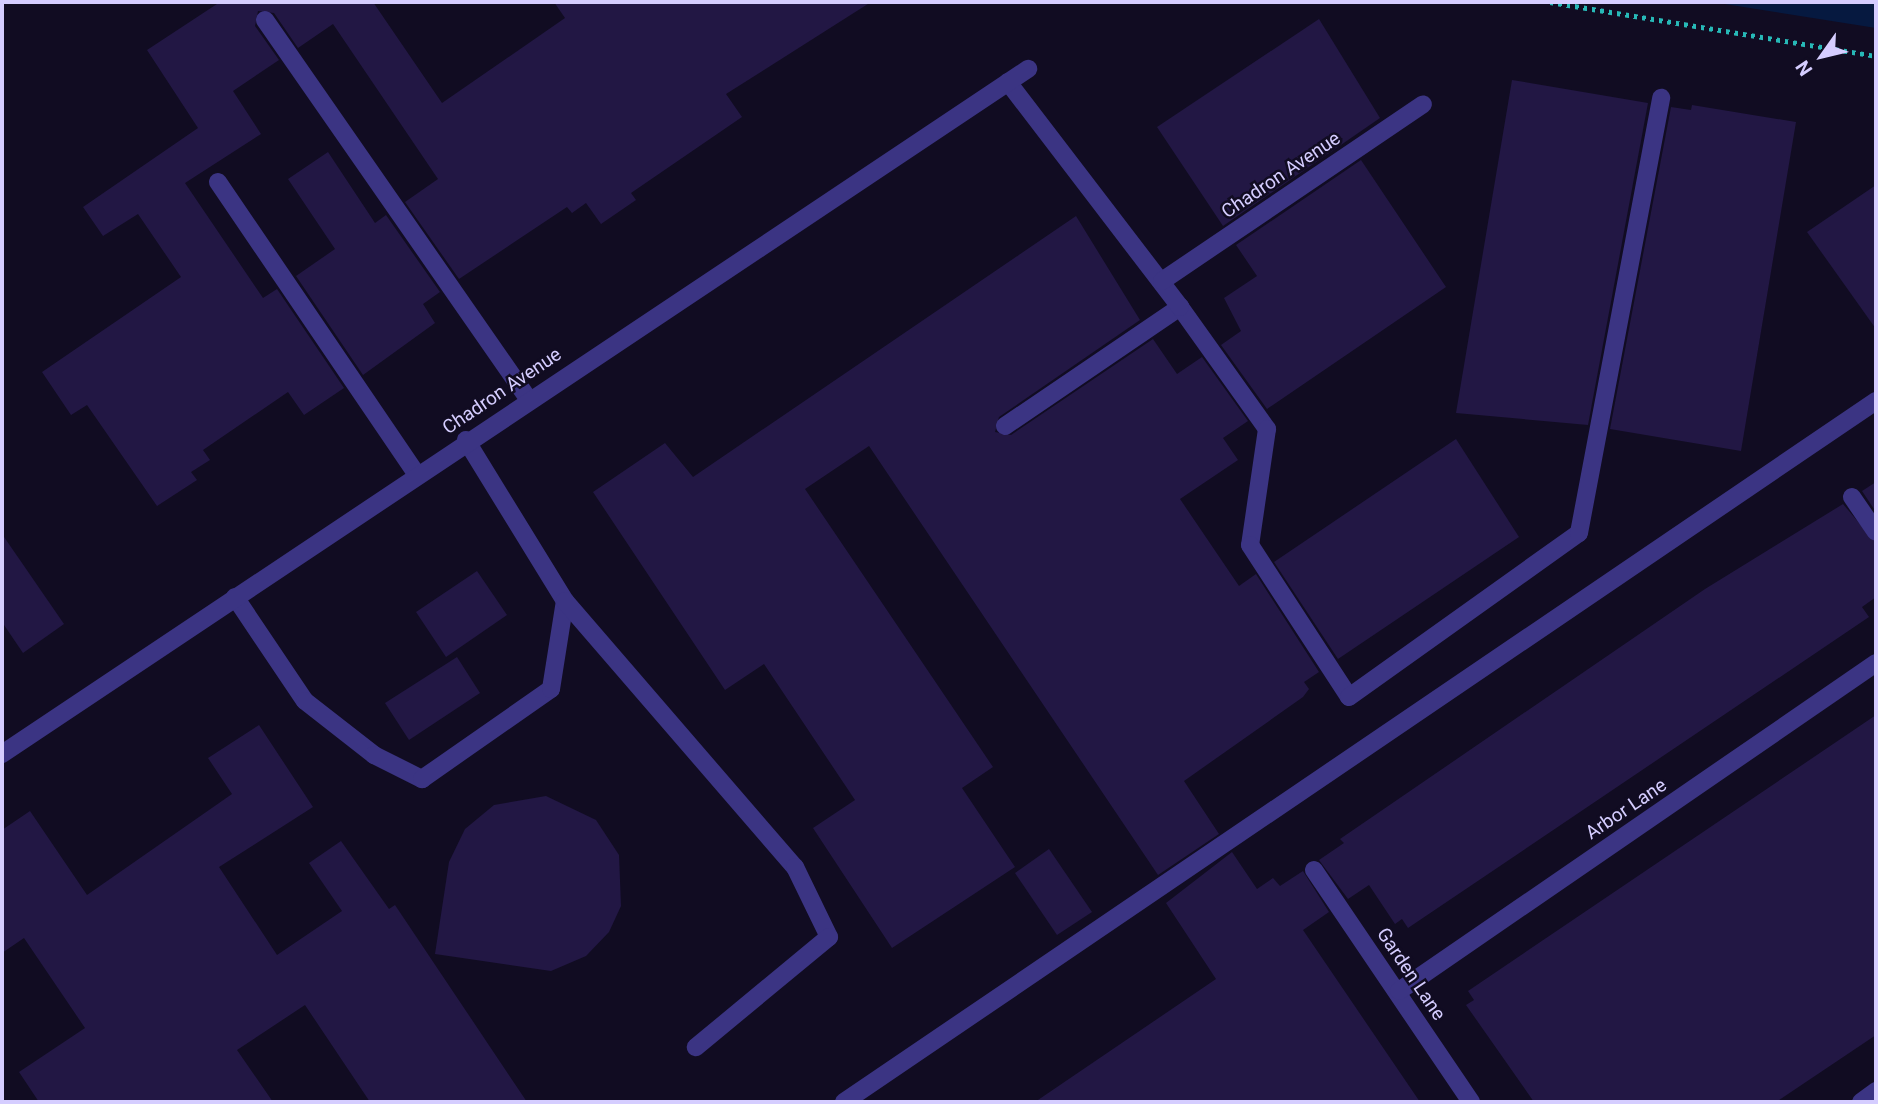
<!DOCTYPE html>
<style>
body{margin:0}
#map{position:relative;width:1878px;height:1104px;overflow:hidden;background:#110c22;font-family:Roboto,sans-serif}
div>[style]{position:absolute}
[style*='--x']{left:calc(var(--x)*1px);top:calc(var(--y)*1px);width:calc(var(--w)*1px);rotate:calc(var(--a)*1deg)}
.water>*{inset:0;background:#061940}
.building>*{inset:0;background:#221744}
.path>*{height:4.5px;margin-top:-2.25px;transform-origin:0;background:repeating-linear-gradient(90deg,#27b9b7 0 3.5px,transparent 0 8.5px)}
.service>*{height:18px;margin:-9px;padding:0 9px;transform-origin:9px;border-radius:9px;background:#3b3483}
.minor>*{height:18px;margin:-9px;padding:0 9px;transform-origin:9px;border-radius:9px;background:#3b3483}
span{translate:-50% -50%;white-space:nowrap;text-align:center;line-height:1.15;-webkit-text-stroke:5px #110c22;paint-order:stroke}
.street-label{font-size:19px;color:#d5cdff}
.frame{position:absolute;inset:0;border:4px solid #d5cdff;pointer-events:none}
.north{position:absolute;left:1787px;top:21px;width:70px;height:70px;-webkit-text-stroke:5px #110c22;paint-order:stroke;rotate:236deg;font-size:19px;font-weight:700;line-height:28px;text-align:center;color:#d5cdff}
.north::after{content:'';display:block;margin:auto;width:24px;height:32px;background:#d5cdff;clip-path:polygon(50% 0,100% 100%,50% 72%,0 100%)}
</style>
<div id="map">
<div class="water">
<div style="clip-path:polygon(1712px 2px,1876px 2px,1876px 28px)"></div>
</div>
<div class="building">
<div style="clip-path:polygon(220px 2px,373px 2px,442px 103px,565px 18px,554px 2px,871px 2px,726px 94px,742px 117px,631px 193px,636px 200px,601px 224px,586px 203px,572px 213px,567px 207px,459px 279px,405px 202px,438px 179px,333px 24px,298px 48px,274px 13px,258px 11px,255px 26px,279px 60px,233px 91px,261px 134px,185px 183px,263px 298px,277px 289px,344px 388px,304px 415px,288px 392px,203px 450px,210px 460px,191px 472px,197px 480px,157px 506px,87px 405px,71px 415px,42px 372px,181px 277px,138px 214px,103px 236px,83px 207px,198px 128px,147px 50px)"></div>
<div style="clip-path:polygon(1319px 19px,1380px 118px,1223px 226px,1157px 127px)"></div>
<div style="clip-path:polygon(1512px 80px,1648px 103px,1588px 425px,1456px 413px)"></div>
<div style="clip-path:polygon(1692px 105px,1796px 122px,1741px 451px,1610px 429px,1671px 107px,1691px 110px)"></div>
<div style="clip-path:polygon(328px 152px,375px 223px,386px 215px,440px 292px,423px 304px,435px 323px,363px 375px,296px 276px,335px 249px,288px 179px)"></div>
<div style="clip-path:polygon(1361px 160px,1446px 287px,1267px 409px,1221px 345px,1241px 331px,1224px 298px,1257px 276px,1236px 245px)"></div>
<div style="clip-path:polygon(1876px 185px,1876px 329px,1807px 232px)"></div>
<div style="clip-path:polygon(1076px 216px,1140px 320px,999px 417px,995px 432px,1011px 435px,1153px 339px,1177px 374px,1202px 357px,1248px 421px,1223px 438px,1238px 460px,1180px 499px,1239px 586px,1256px 574px,1319px 672px,1304px 682px,1309px 689px,1303px 697px,1184px 781px,1219px 834px,1158px 875px,869px 446px,805px 489px,993px 767px,962px 788px,1015px 867px,892px 948px,813px 828px,855px 800px,764px 664px,725px 690px,593px 492px,665px 443px,693px 477px)"></div>
<div style="clip-path:polygon(1456px 439px,1519px 537px,1338px 659px,1274px 562px)"></div>
<div style="clip-path:polygon(1876px 482px,1876px 512px,1862px 491px)"></div>
<div style="clip-path:polygon(1843px 504px,1876px 543px,1876px 597px,1862px 607px,1869px 617px,1408px 928px,1402px 919px,1395px 924px,1369px 885px,1348px 899px,1319px 860px,1344px 843px,1340px 839px,1705px 589px)"></div>
<div style="clip-path:polygon(2px 534px,64px 624px,23px 653px,2px 622px)"></div>
<div style="clip-path:polygon(477px 571px,507px 615px,446px 657px,416px 612px)"></div>
<div style="clip-path:polygon(457px 657px,480px 693px,409px 740px,385px 703px)"></div>
<div style="clip-path:polygon(1876px 715px,1876px 1035px,1776px 1102px,1534px 1102px,1466px 1005px,1474px 1000px,1468px 991px)"></div>
<div style="clip-path:polygon(259px 725px,313px 807px,219px 867px,277px 955px,342px 911px,309px 863px,341px 841px,389px 909px,395px 905px,527px 1102px,370px 1102px,305px 1005px,237px 1050px,273px 1102px,39px 1102px,19px 1072px,85px 1028px,24px 938px,2px 953px,2px 830px,30px 811px,87px 895px,232px 794px,208px 758px)"></div>
<div style="clip-path:polygon(546px 796px,596px 820px,619px 855px,621px 906px,609px 932px,586px 956px,551px 971px,435px 954px,449px 862px,465px 829px,494px 805px)"></div>
<div style="clip-path:polygon(1049px 849px,1092px 912px,1057px 935px,1015px 873px)"></div>
<div style="clip-path:polygon(1232px 852px,1257px 889px,1273px 878px,1280px 886px,1303px 871px,1329px 912px,1303px 930px,1420px 1102px,1035px 1102px,1216px 979px,1166px 903px)"></div>
</div>
<div class="path">
<div style="--x:1550;--y:2;--w:330;--a:9.4"></div>
</div>
<div class="service">
<div style="--x:265;--y:20;--w:461;--a:55.2"></div>
<div style="--x:218;--y:182;--w:352;--a:55.8"></div>
<div style="--x:1005;--y:426;--w:212;--a:-34.2"></div>
<div style="--x:1180;--y:307;--w:150;--a:54.5"></div>
<div style="--x:1267;--y:429;--w:117;--a:98.3"></div>
<div style="--x:1250;--y:545;--w:181;--a:56.9"></div>
<div style="--x:1349;--y:697;--w:282;--a:-35.5"></div>
<div style="--x:1579;--y:533;--w:443;--a:-79.3"></div>
<div style="--x:235;--y:597;--w:125;--a:56.1"></div>
<div style="--x:305;--y:701;--w:88;--a:38"></div>
<div style="--x:374;--y:755;--w:54;--a:26.6"></div>
<div style="--x:422;--y:779;--w:157;--a:-34.9"></div>
<div style="--x:551;--y:689;--w:89;--a:-81"></div>
<div style="--x:565;--y:601;--w:189;--a:-121.6"></div>
<div style="--x:565;--y:601;--w:352;--a:49.2"></div>
<div style="--x:795;--y:867;--w:78;--a:64.1"></div>
<div style="--x:829;--y:937;--w:173;--a:140.4"></div>
<div style="--x:844;--y:1102;--w:1248;--a:-34.19"></div>
</div>
<div class="minor">
<div style="--x:1008;--y:82;--w:283;--a:52.6"></div>
<div style="--x:1162;--y:281;--w:315;--a:-34.1"></div>
<div style="--x:1852;--y:497;--w:42;--a:55.6"></div>
<div style="--x:2;--y:754;--w:1234;--a:-33.73"></div>
<div style="--x:1314;--y:870;--w:280;--a:55.9"></div>
<div style="--x:1399;--y:991;--w:579;--a:-34.51"></div>
<div style="--x:1861;--y:1102;--w:19;--a:-36"></div>
</div>
<div class="street-label">
<span style="left:1281px;top:175px;rotate:-34deg">Chadron Avenue</span>
<span style="left:502px;top:391px;rotate:-34deg">Chadron Avenue</span>
<span style="left:1626px;top:809px;rotate:-34deg">Arbor Lane</span>
<span style="left:1411px;top:974px;rotate:56deg">Garden Lane</span>
</div>
<div class="frame"></div>
<div class="north">N</div>
</div>
